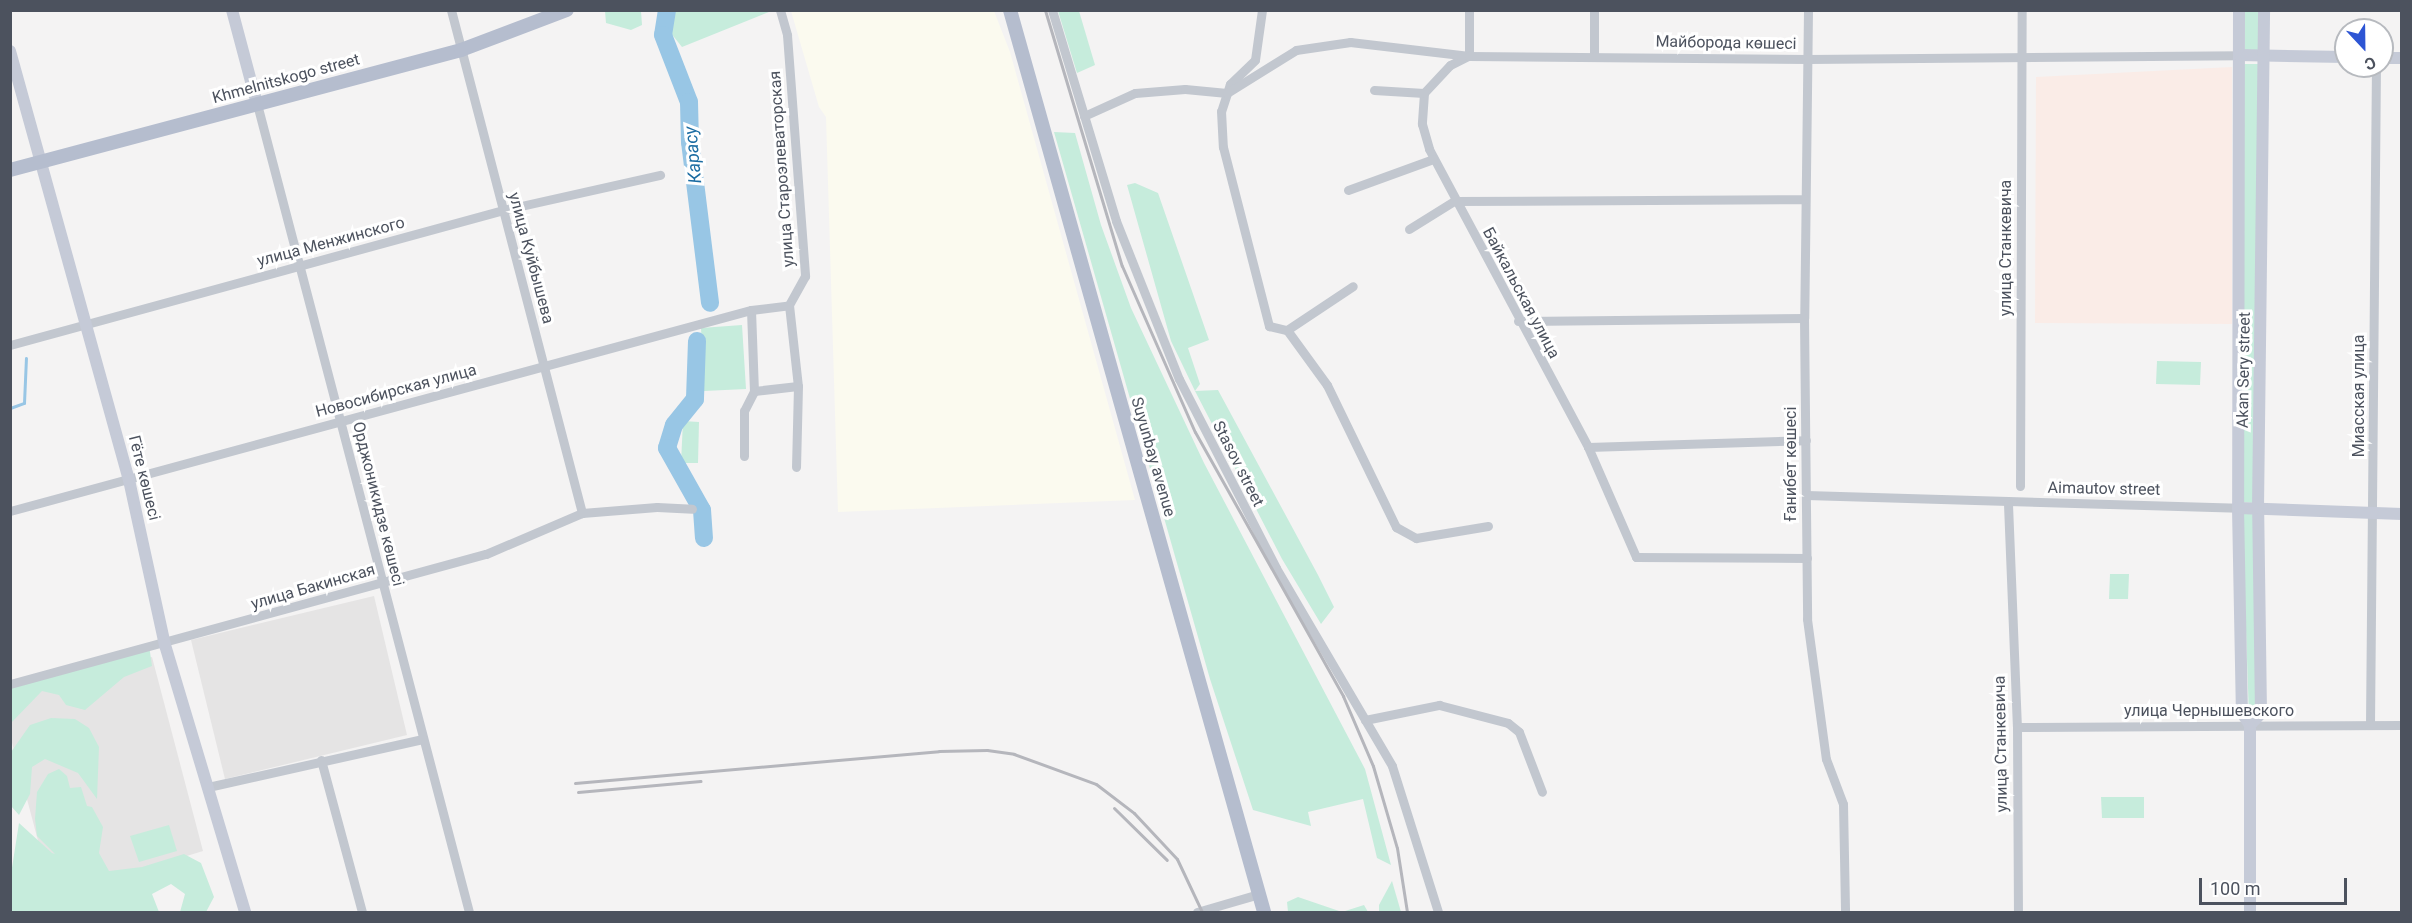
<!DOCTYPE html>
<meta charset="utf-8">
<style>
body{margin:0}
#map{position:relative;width:2412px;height:923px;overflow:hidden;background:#f4f3f3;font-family:Roboto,sans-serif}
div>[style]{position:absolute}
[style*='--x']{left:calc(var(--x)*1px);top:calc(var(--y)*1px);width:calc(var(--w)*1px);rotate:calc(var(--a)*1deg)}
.commercial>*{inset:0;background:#fbfaef}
.education>*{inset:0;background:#e5e4e4}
.medical>*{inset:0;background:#faece7}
.green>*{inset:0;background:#c6ecdc}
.stream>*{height:3px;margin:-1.5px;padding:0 1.5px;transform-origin:1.5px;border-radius:1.5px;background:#98c6e5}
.river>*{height:18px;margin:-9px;padding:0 9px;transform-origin:9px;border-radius:9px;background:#98c6e5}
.street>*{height:9px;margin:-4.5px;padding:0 4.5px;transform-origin:4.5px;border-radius:4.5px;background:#c2c7cf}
.secondary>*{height:12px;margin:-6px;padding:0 6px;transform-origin:6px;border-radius:6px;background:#c5cad7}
.primary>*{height:14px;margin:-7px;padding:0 7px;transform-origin:7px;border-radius:7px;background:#b5bdce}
.rail>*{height:3px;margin:-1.5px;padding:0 1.5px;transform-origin:1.5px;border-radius:1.5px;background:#b5b6bc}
span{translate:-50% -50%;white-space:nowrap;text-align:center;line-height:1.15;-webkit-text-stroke:6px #fff;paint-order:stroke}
.street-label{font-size:16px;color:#4c525e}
.water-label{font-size:18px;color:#1b6ca2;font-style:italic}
.frame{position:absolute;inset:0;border:12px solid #4c525e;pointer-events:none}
.north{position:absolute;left:2334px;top:18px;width:60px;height:60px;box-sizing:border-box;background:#fff;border:2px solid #b7babf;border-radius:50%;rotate:158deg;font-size:16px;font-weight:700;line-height:24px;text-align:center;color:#4c525e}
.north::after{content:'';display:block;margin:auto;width:21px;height:27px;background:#2d55d4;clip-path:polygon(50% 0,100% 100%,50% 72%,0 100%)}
.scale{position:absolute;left:2199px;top:878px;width:148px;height:27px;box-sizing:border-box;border:3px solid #4c525e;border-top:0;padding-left:8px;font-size:18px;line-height:21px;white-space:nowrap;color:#4c525e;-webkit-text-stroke:4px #fff;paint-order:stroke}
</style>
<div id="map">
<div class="commercial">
<div style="clip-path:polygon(791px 11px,994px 11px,1010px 52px,1135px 500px,838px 512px,826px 117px,819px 107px)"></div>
</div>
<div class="education">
<div style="clip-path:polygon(374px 596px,407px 735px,225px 779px,191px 640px)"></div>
<div style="clip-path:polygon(152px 657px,203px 851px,53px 897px,11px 739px,10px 694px)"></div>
</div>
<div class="medical">
<div style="clip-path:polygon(2232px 67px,2232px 324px,2035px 323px,2036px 77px)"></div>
</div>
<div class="green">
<div style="clip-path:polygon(774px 10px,682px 47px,666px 27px,670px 11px)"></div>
<div style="clip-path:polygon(605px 11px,641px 11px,642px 25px,631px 30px,606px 23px)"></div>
<div style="clip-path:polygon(1058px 11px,1079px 11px,1095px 65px,1077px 73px)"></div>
<div style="clip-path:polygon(2245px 11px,2261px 11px,2260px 50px,2245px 50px)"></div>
<div style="clip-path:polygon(2244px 64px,2261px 64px,2255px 503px,2242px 502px)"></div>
<div style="clip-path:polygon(1054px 132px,1075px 133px,1101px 225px,1131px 308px,1204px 463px,1365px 769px,1391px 865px,1377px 858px,1363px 799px,1308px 812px,1311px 826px,1253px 810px,1210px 679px)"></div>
<div style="clip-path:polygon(1135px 183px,1158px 193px,1209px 340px,1188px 348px,1200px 384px,1195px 391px,1218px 390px,1318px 575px,1334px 607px,1321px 624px,1282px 559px,1195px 391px,1171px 341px,1127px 185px)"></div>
<div style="clip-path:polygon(742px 325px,746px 389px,704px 391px,701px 328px)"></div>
<div style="clip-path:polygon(2157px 361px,2201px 362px,2200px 385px,2156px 384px)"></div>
<div style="clip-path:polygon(683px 421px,699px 422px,698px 463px,681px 463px)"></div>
<div style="clip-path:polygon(2242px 513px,2254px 514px,2256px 710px,2249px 717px)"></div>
<div style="clip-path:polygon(2110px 574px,2129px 574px,2128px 599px,2109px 599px)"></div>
<div style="clip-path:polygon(149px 645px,152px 666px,124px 677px,85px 710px,66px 705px,59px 695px,42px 691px,11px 723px,11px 687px)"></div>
<div style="clip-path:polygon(51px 718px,75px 719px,89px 728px,99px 747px,97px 799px,78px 773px,45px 759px,32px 767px,30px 794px,19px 815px,11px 806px,11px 752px,30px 725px)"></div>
<div style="clip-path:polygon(59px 769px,67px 776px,70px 788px,81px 787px,87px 806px,92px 807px,103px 827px,99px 853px,109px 871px,142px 867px,184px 854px,201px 863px,214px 897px,206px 912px,180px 912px,185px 894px,171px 884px,152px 894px,159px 912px,11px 912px,11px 874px,19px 823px,52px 853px,55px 854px,37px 836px,35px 819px,37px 792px,48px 774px)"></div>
<div style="clip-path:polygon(2101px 797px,2144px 797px,2144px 818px,2102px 818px)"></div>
<div style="clip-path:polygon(169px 825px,177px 851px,139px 862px,130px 836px)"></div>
<div style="clip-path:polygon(1392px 881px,1401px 912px,1379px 912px,1379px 905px)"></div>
<div style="clip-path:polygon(1298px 897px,1342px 912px,1364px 905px,1368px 912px,1288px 912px,1287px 902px)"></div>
</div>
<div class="stream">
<div style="--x:10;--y:408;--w:15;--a:-20"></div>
<div style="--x:24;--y:403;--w:45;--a:-87.5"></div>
</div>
<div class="river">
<div style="--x:667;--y:10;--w:25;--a:99"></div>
<div style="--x:663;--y:35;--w:72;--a:68.8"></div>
<div style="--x:689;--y:102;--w:40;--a:88.6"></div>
<div style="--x:690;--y:142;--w:162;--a:82.9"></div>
<div style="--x:697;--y:341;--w:58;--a:92"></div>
<div style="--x:695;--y:399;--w:33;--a:129"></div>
<div style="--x:674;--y:425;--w:24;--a:107"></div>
<div style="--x:667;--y:448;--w:71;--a:60.6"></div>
<div style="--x:702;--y:510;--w:28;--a:86"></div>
</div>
<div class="street">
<div style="--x:451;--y:10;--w:520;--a:75.4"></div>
<div style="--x:780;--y:10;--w:26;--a:74"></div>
<div style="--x:787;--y:35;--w:242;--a:85.7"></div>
<div style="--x:805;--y:276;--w:33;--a:119"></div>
<div style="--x:789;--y:305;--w:81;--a:83.7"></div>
<div style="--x:798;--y:386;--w:81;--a:91.4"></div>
<div style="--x:1052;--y:10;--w:220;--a:73.1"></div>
<div style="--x:1116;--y:221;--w:170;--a:68.3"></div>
<div style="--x:1179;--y:379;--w:212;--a:62.8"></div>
<div style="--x:1276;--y:568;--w:229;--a:59.6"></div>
<div style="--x:1392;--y:766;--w:153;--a:72.5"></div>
<div style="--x:1262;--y:10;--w:50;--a:98"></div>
<div style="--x:1255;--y:60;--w:35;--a:136"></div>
<div style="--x:1230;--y:84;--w:28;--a:108"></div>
<div style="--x:1221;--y:111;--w:36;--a:87"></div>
<div style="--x:1223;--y:147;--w:185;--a:75.6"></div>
<div style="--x:1269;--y:326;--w:18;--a:13"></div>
<div style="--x:1287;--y:330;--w:79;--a:-33.7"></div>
<div style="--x:1594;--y:10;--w:46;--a:90"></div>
<div style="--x:1808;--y:10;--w:308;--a:90.7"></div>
<div style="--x:1804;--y:318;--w:301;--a:89.4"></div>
<div style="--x:1807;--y:619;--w:141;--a:82.3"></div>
<div style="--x:1826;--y:759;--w:48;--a:69.3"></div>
<div style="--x:1843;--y:804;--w:108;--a:88.9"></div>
<div style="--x:1468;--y:56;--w:20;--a:153"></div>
<div style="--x:1450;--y:65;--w:38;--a:133"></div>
<div style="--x:1424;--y:93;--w:31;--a:94"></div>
<div style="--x:1422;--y:124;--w:26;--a:74"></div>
<div style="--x:1429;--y:149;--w:338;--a:61.9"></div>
<div style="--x:1588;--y:447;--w:120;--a:66.4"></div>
<div style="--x:1636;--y:557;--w:171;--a:0.3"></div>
<div style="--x:1469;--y:56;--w:46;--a:-90"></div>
<div style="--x:1374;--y:90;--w:50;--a:3.4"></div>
<div style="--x:257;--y:104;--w:835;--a:75.3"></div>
<div style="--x:1084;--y:116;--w:56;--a:-24.3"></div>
<div style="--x:1135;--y:93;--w:50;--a:-4.6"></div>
<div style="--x:1185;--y:89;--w:42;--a:5.4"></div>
<div style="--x:1227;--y:93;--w:81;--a:-31.9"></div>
<div style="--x:1296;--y:50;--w:55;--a:-8.4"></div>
<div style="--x:1350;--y:42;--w:120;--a:6.7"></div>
<div style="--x:1469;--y:56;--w:339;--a:0.5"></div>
<div style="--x:1808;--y:59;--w:431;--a:-0.5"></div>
<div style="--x:1348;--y:190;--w:90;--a:-20"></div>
<div style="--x:1409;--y:229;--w:53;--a:-31.9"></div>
<div style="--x:1454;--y:201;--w:350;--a:-0.3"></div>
<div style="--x:751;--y:310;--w:81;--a:87.9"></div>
<div style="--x:754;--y:391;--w:44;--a:-6.5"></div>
<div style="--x:1518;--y:321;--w:286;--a:-0.6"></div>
<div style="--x:1287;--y:330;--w:68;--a:54"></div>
<div style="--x:1327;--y:385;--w:158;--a:64.1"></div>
<div style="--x:1396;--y:527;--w:23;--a:29"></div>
<div style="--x:1416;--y:538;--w:73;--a:-9.5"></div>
<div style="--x:10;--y:345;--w:511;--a:-15.31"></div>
<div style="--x:503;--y:210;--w:161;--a:-12.6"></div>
<div style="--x:1588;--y:447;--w:218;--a:-1.8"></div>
<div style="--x:744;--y:456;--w:45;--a:-90"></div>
<div style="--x:744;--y:411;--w:22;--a:-63"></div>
<div style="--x:2020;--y:486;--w:476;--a:-89.8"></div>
<div style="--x:1806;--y:495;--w:432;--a:1.7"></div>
<div style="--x:2008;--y:504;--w:223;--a:87.7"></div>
<div style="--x:2017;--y:727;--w:185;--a:89.7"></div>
<div style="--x:10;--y:511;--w:768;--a:-15.18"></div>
<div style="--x:751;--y:310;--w:38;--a:-7"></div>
<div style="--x:10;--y:684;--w:493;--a:-15.3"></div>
<div style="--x:486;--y:554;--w:104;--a:-23.1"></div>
<div style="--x:582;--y:513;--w:75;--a:-4.6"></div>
<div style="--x:657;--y:507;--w:35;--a:3"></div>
<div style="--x:1365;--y:720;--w:76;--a:-11.5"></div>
<div style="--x:1439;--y:705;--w:71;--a:14.6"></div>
<div style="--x:1508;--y:723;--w:14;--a:39"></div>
<div style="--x:1519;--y:732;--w:64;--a:69"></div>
<div style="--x:2370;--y:725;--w:659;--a:-89.48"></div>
<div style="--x:2017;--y:727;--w:385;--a:-0.3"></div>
<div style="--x:321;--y:760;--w:157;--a:74.9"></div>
<div style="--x:208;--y:787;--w:220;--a:-12.6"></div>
<div style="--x:1197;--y:912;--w:65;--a:-16.2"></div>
</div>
<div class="secondary">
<div style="--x:232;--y:10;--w:97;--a:75.1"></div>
<div style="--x:2239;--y:10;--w:498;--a:90.1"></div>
<div style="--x:2238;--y:508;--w:205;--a:88.9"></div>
<div style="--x:2242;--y:713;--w:14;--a:56"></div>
<div style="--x:2250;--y:725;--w:187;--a:90"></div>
<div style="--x:10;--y:51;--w:445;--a:74.5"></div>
<div style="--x:129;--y:480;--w:169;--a:77.7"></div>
<div style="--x:165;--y:645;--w:279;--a:73.3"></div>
<div style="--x:2239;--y:55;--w:107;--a:1.1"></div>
<div style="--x:2382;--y:58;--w:20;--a:0"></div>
<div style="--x:2238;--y:508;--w:164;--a:2.1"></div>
<div style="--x:2250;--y:725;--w:16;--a:-47"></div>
<div style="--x:2261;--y:713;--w:205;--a:-90.8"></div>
<div style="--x:2258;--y:508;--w:498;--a:-89.3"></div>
</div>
<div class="primary">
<div style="--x:1010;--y:10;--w:937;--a:74.27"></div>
<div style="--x:10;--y:170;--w:467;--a:-14.9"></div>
<div style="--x:461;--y:50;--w:113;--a:-20.7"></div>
</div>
<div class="rail">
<div style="--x:1045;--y:10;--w:267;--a:73.3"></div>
<div style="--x:1122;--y:266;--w:181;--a:66.3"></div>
<div style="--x:1195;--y:432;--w:303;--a:60.7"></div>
<div style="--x:1343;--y:696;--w:76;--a:66.8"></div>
<div style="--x:1373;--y:766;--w:85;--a:73.7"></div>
<div style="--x:1397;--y:848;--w:65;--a:81.1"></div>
<div style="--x:575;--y:783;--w:365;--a:-5"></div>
<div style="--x:939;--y:751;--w:48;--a:-1.2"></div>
<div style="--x:987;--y:750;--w:27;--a:8"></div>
<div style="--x:1014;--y:754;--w:87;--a:20.1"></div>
<div style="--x:1096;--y:784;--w:48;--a:37.3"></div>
<div style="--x:1134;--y:813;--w:63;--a:46.9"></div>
<div style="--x:1177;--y:859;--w:59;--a:64.7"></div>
<div style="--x:578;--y:792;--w:123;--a:-5.1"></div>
<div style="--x:1114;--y:808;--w:74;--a:44.5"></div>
</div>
<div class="street-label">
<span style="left:1726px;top:43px;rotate:1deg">Майборода көшесі</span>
<span style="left:286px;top:79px;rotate:-15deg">Khmelnitskogo street</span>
<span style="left:782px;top:169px;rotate:-94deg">улица Староэлеваторская</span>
<span style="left:331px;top:242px;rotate:-15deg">улица Менжинского</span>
<span style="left:2006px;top:248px;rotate:-90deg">улица Станкевича</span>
<span style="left:531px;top:258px;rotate:75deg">улица Куйбышева</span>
<span style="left:1521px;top:293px;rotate:62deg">Байкальская улица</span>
<span style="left:2244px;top:370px;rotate:-89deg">Akan Sery street</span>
<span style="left:396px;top:391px;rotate:-15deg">Новосибирская улица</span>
<span style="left:2359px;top:396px;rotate:-90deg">Миасская улица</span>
<span style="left:1153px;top:457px;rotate:74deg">Suyunbay avenue</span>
<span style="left:1238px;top:464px;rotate:63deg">Stasov street</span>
<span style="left:1791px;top:464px;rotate:-90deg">Ғанибет көшесі</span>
<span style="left:144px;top:478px;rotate:76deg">Гёте көшесі</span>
<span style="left:2104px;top:489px;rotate:1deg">Aimautov street</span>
<span style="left:378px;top:504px;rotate:76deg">Орджоникидзе көшесі</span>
<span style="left:313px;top:587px;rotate:-16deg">улица Бакинская</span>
<span style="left:2209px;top:711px">улица Чернышевского</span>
<span style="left:2001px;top:744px;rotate:-91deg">улица Станкевича</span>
</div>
<div class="water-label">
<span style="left:693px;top:155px;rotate:-95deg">Карасу</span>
</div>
<div class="frame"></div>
<div class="north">С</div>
<div class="scale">100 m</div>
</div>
